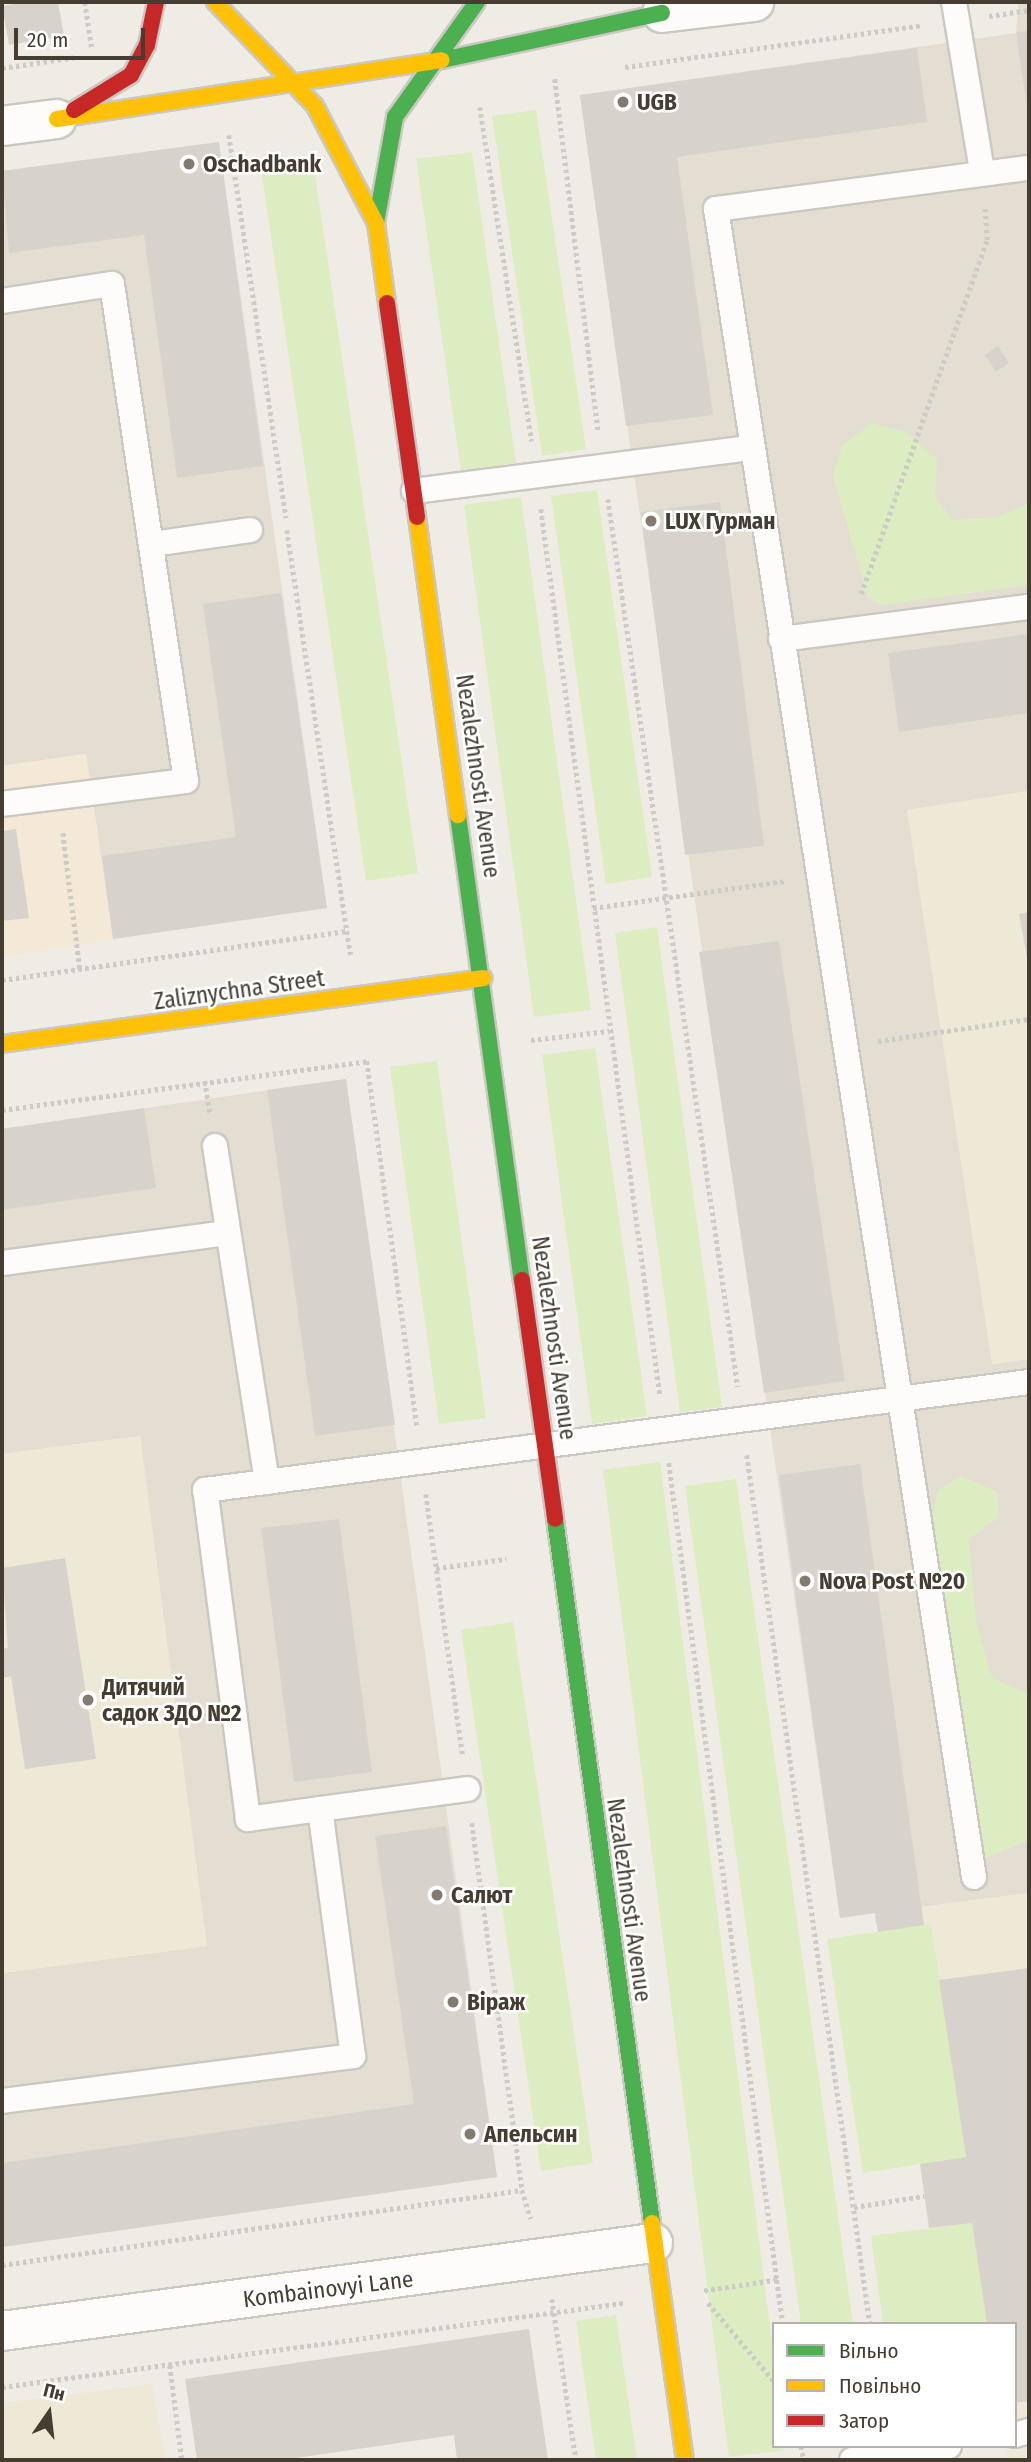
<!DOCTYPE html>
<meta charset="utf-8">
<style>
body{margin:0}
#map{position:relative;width:1031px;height:2462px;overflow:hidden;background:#efece5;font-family:"Fira Sans Condensed",sans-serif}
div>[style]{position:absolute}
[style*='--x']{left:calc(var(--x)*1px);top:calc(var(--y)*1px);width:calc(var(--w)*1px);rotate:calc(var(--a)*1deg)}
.residential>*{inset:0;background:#e4ded2}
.commercial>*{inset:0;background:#f4e8d6}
.education>*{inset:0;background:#eee8d6}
.green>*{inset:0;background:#dcedc2}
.building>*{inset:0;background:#d7d3cc}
.path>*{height:4.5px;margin-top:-2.25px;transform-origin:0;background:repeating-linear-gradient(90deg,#cecac5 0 3.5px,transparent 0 7px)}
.roads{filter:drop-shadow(2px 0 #cbc8c1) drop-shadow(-2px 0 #cbc8c1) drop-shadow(0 2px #cbc8c1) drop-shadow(0 -2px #cbc8c1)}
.lane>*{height:24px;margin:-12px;padding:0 12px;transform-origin:12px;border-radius:12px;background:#fdfcfb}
.street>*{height:38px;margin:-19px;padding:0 19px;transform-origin:19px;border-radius:19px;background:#fdfcfb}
.fast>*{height:16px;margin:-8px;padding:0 8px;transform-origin:8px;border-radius:8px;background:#4caf50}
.slow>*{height:16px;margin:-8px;padding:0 8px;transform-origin:8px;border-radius:8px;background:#ffc107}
.jam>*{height:16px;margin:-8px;padding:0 8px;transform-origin:8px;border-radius:8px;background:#c62828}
.dots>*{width:19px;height:19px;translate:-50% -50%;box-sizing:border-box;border:4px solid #fff;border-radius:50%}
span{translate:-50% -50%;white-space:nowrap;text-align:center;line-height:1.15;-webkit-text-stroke:5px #fff;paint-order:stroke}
.poi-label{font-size:23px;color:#453d32;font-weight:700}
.left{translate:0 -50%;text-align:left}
.street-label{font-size:23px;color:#453d32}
.frame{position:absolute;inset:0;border:4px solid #453d32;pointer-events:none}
.legend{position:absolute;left:772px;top:2322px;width:245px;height:126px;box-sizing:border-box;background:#fff;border:2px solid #b5b1ad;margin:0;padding:9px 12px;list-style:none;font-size:21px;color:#453d32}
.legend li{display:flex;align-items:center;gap:14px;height:35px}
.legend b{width:35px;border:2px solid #b5b1ad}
.north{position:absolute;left:14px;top:2378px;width:70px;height:70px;-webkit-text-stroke:5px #fff;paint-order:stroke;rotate:14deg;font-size:19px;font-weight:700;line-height:28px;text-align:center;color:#453d32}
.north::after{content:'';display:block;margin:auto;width:24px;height:32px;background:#453d32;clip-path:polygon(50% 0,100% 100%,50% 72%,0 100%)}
.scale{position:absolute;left:14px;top:28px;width:131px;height:32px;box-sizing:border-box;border:4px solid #453d32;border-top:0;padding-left:9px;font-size:21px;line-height:24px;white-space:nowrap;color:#453d32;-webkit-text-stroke:5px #fff;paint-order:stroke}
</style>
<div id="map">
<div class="residential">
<div style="clip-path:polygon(1029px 2px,1029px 791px,908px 810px,993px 1364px,1029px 1359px,1029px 1893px,921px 1907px,924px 1925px,878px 1932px,875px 1913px,840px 1918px,580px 95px,1016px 33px,1018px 3px)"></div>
<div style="clip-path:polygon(219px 142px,327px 908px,113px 939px,86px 754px,2px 766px,2px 171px)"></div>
<div style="clip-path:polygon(346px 1079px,497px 2177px,2px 2247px,2px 1973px,206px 1946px,140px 1436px,2px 1454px,2px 1129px)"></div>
</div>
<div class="commercial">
<div style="clip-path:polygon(86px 754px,113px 939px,2px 957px,2px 766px)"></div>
</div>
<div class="education">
<div style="clip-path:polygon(1029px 791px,1029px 1359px,992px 1364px,907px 810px)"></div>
<div style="clip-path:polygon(140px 1436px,207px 1946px,2px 1973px,2px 1454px)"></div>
<div style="clip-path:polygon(1029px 1893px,1029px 2460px,1007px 2460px,1005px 2446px,1015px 2446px,1015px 2324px,987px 2324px,931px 1924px,924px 1925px,921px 1907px)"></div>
<div style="clip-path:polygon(152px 2384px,165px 2460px,2px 2460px,2px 2403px)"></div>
</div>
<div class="green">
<div style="clip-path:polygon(536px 110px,586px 449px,542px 456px,492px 116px)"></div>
<div style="clip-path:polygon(472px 152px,516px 463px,461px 471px,416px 159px)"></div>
<div style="clip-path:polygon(313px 161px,418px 873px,366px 881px,261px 169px)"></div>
<div style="clip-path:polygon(870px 423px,906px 432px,937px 459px,935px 496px,952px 520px,998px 517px,1029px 503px,1029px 585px,882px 605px,868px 597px,833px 476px,842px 446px)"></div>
<div style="clip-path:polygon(597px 490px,652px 877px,606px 884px,551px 496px)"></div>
<div style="clip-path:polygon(521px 497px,591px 1010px,534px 1017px,464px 505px)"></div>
<div style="clip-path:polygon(657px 927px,722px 1407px,680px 1412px,615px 933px)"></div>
<div style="clip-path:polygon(595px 1048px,647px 1416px,592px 1424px,542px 1055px)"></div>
<div style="clip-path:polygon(437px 1061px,486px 1418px,439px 1424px,390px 1067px)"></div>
<div style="clip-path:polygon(660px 1462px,774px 2358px,774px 2446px,786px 2450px,729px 2457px,603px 1470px)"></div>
<div style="clip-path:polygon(961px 1476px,997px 1492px,999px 1517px,969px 1539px,976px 1621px,992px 1678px,1029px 1694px,1029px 1840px,984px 1859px,932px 1520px,938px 1490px)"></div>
<div style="clip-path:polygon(736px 1479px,853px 2324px,801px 2324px,685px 1486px)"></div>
<div style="clip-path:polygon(513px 1622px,593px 2163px,541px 2171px,461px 1630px)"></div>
<div style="clip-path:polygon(931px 1924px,966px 2157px,863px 2173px,827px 1939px)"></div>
<div style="clip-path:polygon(972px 2223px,987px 2324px,883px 2324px,871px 2236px)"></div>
<div style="clip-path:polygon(616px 2315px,637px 2460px,596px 2460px,576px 2321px)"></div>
</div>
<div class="building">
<div style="clip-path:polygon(26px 2px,58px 2px,64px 36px,9px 45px,2px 6px)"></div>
<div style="clip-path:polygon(1029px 31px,1029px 114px,1028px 114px,1016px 32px)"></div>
<div style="clip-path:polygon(917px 48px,927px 122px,677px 157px,713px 415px,626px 426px,580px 95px)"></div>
<div style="clip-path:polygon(219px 142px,263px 466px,177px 478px,144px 235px,9px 253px,2px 171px)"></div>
<div style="clip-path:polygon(998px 346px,1009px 363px,996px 372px,985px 355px)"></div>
<div style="clip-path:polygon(720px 502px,764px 846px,685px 855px,641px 512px)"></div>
<div style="clip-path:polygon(281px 593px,327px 908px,113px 939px,102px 856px,236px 837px,203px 604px)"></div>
<div style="clip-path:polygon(1029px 634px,1029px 713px,899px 732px,888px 653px)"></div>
<div style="clip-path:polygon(16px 829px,29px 918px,2px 921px,2px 831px)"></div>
<div style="clip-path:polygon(1029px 912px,1029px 963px,1028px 963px,1019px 914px)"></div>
<div style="clip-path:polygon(779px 941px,845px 1381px,764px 1393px,699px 952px)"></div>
<div style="clip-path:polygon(346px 1079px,395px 1425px,315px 1436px,267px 1090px)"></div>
<div style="clip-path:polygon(144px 1108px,156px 1188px,2px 1210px,2px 1129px)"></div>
<div style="clip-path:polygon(860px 1464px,924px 1925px,878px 1932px,875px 1913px,840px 1918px,779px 1475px)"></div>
<div style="clip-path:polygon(339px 1519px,372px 1772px,294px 1782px,261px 1528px)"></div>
<div style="clip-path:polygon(65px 1558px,96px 1759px,25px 1769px,11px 1676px,2px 1678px,2px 1649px,8px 1648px,2px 1568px)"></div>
<div style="clip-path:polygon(446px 1826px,497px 2177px,2px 2247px,2px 2163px,414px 2104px,375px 1836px)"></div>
<div style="clip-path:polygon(1029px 1968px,1029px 2401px,1015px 2403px,1015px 2324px,987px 2324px,972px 2223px,929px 2228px,920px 2164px,966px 2157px,939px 1980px)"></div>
<div style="clip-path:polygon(529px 2329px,548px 2460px,457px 2460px,454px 2435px,282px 2460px,197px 2460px,185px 2379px)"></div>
</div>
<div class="path">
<div style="--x:85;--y:2;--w:48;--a:81.5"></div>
<div style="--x:989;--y:16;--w:40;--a:-8.5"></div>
<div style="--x:625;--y:67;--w:300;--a:-8"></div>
<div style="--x:2;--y:68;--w:76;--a:-8.3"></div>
<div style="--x:555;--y:79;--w:355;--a:83"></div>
<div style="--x:480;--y:107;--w:338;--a:81.2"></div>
<div style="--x:229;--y:135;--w:387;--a:81.5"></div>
<div style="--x:608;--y:499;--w:897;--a:81.67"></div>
<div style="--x:541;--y:509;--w:894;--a:82.35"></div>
<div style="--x:287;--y:530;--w:405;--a:81.5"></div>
<div style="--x:861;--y:594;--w:376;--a:-70.4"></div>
<div style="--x:987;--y:240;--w:32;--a:-94"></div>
<div style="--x:63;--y:833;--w:137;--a:82.9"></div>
<div style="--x:593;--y:908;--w:195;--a:-8"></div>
<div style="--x:2;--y:980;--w:348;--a:-8.1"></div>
<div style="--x:347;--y:931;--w:24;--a:81"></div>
<div style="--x:531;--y:1040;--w:79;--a:-6.6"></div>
<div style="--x:878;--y:1041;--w:153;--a:-8.3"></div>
<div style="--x:205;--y:1081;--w:33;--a:81"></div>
<div style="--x:2;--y:1110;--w:368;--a:-7.6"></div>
<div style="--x:367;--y:1061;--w:368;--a:82.2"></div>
<div style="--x:747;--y:1455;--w:878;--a:81.94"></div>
<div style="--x:669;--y:1463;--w:824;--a:82.47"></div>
<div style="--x:777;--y:2280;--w:74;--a:171.4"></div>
<div style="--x:426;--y:1494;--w:265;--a:82"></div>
<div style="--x:436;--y:1568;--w:71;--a:-7.3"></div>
<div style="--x:472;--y:1823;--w:370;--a:82.2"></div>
<div style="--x:522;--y:2190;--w:30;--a:73"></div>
<div style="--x:854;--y:2207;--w:71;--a:-8.9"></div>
<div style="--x:2;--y:2265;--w:525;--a:-8.21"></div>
<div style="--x:777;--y:2280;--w:44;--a:82.2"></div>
<div style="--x:552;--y:2299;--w:163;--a:81.5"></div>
<div style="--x:708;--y:2303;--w:102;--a:49.8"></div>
<div style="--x:170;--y:2365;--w:96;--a:82.8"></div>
<div style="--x:2;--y:2387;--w:627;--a:-7.7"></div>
<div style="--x:801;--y:2446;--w:14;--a:78"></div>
</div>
<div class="roads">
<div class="lane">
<div style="--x:954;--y:2;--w:172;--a:80.6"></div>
<div style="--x:2;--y:301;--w:111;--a:-8.8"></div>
<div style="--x:112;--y:284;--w:502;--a:81.53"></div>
<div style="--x:186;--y:781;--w:185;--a:172.9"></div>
<div style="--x:414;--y:491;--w:338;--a:-7.3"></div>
<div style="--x:153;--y:544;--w:98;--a:-8.2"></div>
<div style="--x:781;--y:639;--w:250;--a:-7.4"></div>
<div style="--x:215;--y:1146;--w:340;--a:81.2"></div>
<div style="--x:2;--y:1263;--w:228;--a:-7.6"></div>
<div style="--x:320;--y:1809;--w:149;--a:-7.7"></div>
<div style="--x:974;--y:1877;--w:1688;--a:-98.79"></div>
<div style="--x:716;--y:209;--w:316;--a:-7.5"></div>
<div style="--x:2;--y:2101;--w:354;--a:-7.3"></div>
<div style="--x:353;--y:2056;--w:249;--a:-97.6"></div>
<div style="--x:320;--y:1809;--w:73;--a:172.1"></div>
<div style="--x:248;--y:1819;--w:332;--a:-97.4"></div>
<div style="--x:205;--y:1490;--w:831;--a:-7.47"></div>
<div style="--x:1015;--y:2435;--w:15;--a:-16"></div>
<div style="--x:852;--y:2460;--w:98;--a:-8.2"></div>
</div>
<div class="street">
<div style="--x:662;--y:13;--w:93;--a:-6.8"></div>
<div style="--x:2;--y:126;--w:55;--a:-7.3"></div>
<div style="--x:2;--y:2331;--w:657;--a:-7.7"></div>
</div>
<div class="fast">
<div style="--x:442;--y:60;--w:225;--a:-12.1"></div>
<div style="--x:376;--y:223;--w:108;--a:-79.8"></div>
<div style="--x:395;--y:117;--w:141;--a:-54.5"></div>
<div style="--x:458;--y:815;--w:469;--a:82.2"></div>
<div style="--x:555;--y:1519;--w:711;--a:82.15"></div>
</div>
<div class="slow">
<div style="--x:215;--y:2;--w:144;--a:46.1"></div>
<div style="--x:315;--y:106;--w:132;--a:62.5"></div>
<div style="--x:376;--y:223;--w:81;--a:82.2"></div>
<div style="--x:57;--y:119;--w:389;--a:-8.7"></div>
<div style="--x:417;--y:517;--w:301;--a:82.2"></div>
<div style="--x:2;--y:1044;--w:486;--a:-7.8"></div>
<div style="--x:652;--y:2223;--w:239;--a:82.1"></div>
</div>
<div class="jam">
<div style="--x:74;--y:110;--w:67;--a:-31.6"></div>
<div style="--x:131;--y:75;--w:34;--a:-62"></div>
<div style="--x:147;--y:45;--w:44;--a:-78.2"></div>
<div style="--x:387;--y:303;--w:216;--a:82"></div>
<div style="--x:522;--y:1280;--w:241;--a:82.1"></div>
</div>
</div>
<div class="dots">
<div style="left:623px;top:102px;background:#807a71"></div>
<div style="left:189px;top:164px;background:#807a71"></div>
<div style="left:651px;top:521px;background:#807a71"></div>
<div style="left:805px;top:1581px;background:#807a71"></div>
<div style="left:88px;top:1700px;background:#807a71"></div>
<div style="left:437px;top:1895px;background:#807a71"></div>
<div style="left:453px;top:2002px;background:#807a71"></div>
<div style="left:470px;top:2134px;background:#807a71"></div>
</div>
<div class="poi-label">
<span class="left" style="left:637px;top:102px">UGB</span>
<span class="left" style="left:203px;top:164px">Oschadbank</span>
<span class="left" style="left:665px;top:521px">LUX Гурман</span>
<span class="left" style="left:819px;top:1581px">Nova Post №20</span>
<span class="left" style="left:102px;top:1700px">Дитячий<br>садок ЗДО №2</span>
<span class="left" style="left:451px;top:1895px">Салют</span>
<span class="left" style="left:467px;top:2002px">Віраж</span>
<span class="left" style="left:484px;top:2134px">Апельсин</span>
</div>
<div class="street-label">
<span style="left:478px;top:776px;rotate:82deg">Nezalezhnosti Avenue</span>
<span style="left:239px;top:990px;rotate:-8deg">Zaliznychna Street</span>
<span style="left:554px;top:1338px;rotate:82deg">Nezalezhnosti Avenue</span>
<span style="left:629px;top:1900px;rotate:82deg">Nezalezhnosti Avenue</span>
<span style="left:328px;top:2289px;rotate:-7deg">Kombainovyi Lane</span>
</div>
<div class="frame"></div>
<ul class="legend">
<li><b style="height:9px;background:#4caf50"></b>Вільно</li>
<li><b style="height:9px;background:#ffc107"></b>Повільно</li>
<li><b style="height:9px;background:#c62828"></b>Затор</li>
</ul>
<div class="north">Пн</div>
<div class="scale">20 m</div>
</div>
